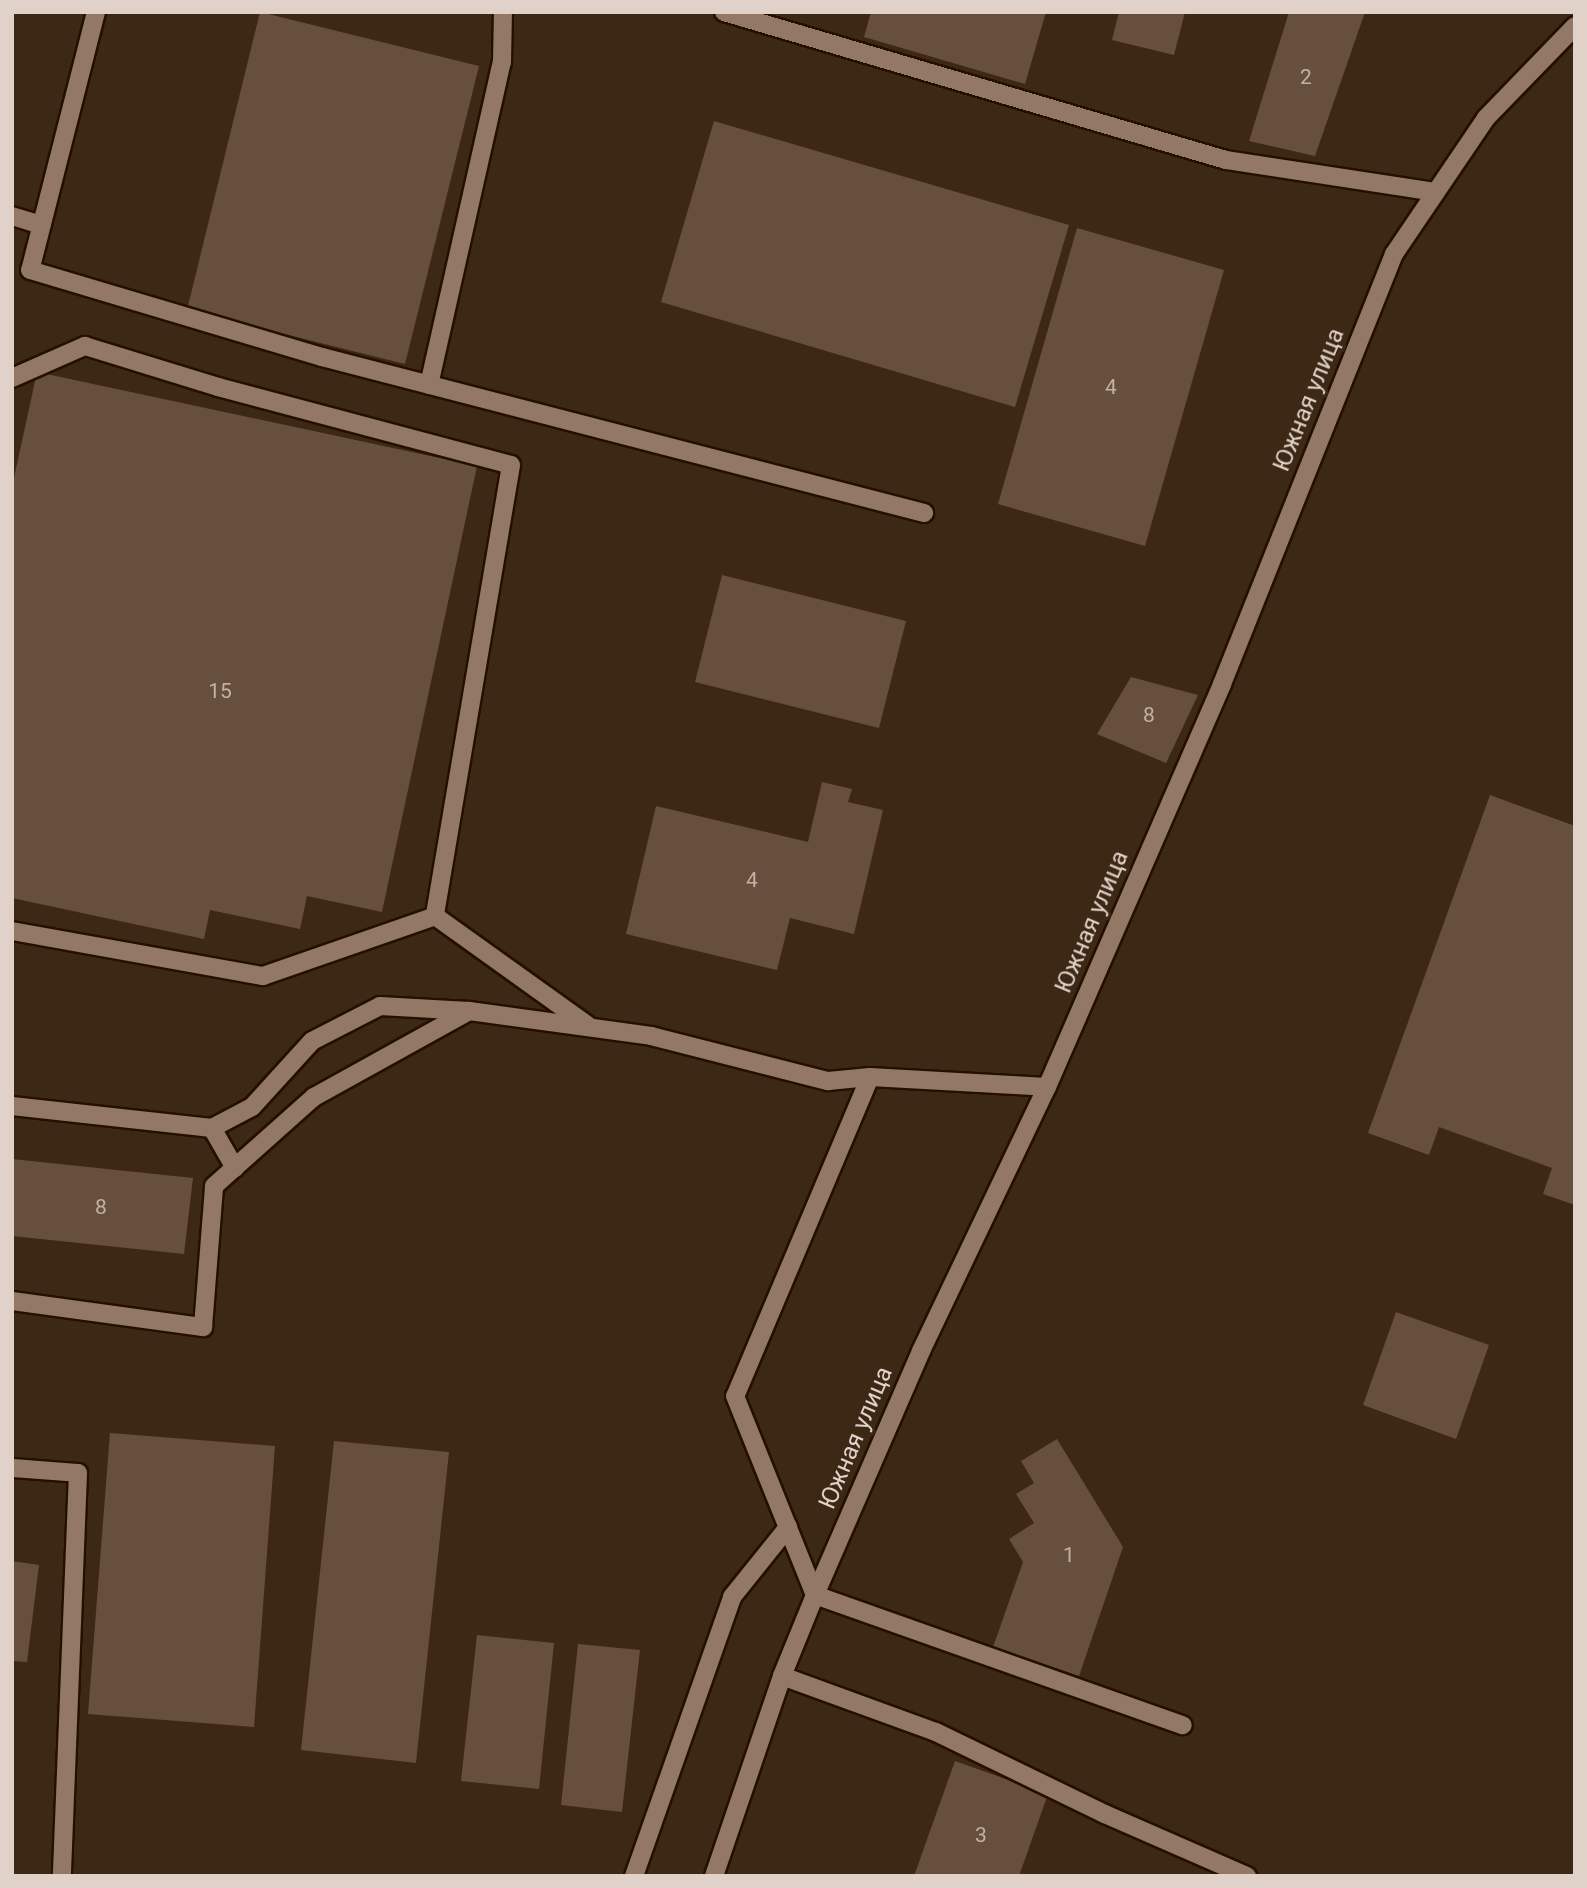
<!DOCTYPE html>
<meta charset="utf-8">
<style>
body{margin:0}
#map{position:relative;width:1587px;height:1888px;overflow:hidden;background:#3d2816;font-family:Roboto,sans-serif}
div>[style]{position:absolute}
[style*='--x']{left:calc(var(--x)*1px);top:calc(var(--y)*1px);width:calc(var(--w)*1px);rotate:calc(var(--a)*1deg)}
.building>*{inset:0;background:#664f3c}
.roads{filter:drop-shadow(2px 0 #231001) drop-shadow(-2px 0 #231001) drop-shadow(0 2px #231001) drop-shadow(0 -2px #231001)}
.minor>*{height:18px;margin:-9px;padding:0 9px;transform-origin:9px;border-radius:9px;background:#927865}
span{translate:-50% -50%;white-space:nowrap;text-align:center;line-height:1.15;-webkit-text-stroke:6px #3d2816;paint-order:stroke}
.number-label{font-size:21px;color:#c2b1a5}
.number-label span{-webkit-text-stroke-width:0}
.street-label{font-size:24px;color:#e0d2c8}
.frame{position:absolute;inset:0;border:14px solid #e0d2c8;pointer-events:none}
</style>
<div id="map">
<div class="building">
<div style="clip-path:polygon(260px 12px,479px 66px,405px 364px,187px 310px)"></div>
<div style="clip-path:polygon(871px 12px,1046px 12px,1025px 84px,864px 37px)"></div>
<div style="clip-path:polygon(1119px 12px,1185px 12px,1174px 55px,1112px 40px)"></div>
<div style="clip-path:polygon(1289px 12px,1365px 12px,1315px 156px,1249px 141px)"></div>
<div style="clip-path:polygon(714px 121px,1069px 225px,1015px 407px,661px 302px)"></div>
<div style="clip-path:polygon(1077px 228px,1224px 270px,1145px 546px,998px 504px)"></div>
<div style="clip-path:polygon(37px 372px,477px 466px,382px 912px,307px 896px,300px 929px,210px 910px,204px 939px,12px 898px,12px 487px)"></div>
<div style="clip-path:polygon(722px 575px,906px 621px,879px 728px,695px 682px)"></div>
<div style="clip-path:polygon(1131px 677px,1198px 695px,1166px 763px,1097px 734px)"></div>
<div style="clip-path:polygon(822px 782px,852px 789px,848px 802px,883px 810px,854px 934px,790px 918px,777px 970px,626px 934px,656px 806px,808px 842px)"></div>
<div style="clip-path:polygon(1490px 795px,1575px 826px,1575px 1205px,1543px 1194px,1552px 1168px,1439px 1127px,1429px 1155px,1368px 1133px)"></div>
<div style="clip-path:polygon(12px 1159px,193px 1178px,184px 1254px,12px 1236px)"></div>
<div style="clip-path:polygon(1396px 1312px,1489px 1345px,1456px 1439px,1363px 1405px)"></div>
<div style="clip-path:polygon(110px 1433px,275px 1446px,254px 1727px,88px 1714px)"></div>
<div style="clip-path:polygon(1057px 1439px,1123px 1547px,1079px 1676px,993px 1647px,1023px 1562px,1009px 1539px,1034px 1523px,1016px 1494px,1034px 1483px,1021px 1461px)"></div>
<div style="clip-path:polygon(334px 1441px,449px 1452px,416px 1763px,301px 1750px)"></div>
<div style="clip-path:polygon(12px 1561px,39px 1565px,27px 1662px,12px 1661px)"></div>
<div style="clip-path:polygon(477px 1635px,554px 1643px,539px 1789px,461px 1781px)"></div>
<div style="clip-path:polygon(578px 1644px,640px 1650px,622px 1812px,561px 1805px)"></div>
<div style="clip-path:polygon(955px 1761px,1048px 1794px,1019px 1876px,914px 1876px)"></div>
</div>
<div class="roads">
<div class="minor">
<div style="--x:96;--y:12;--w:266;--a:104.3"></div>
<div style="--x:30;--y:270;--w:305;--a:16.6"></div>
<div style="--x:322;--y:357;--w:622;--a:14.53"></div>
<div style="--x:724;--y:12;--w:523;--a:16.43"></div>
<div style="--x:1226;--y:160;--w:212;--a:8.7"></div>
<div style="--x:12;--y:216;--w:31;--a:17"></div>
<div style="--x:12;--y:378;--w:80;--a:-23.7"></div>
<div style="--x:85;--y:346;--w:139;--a:17.1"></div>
<div style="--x:218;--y:387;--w:303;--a:14.9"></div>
<div style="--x:511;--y:465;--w:457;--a:99.6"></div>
<div style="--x:429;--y:385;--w:331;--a:-77.3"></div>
<div style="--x:502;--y:62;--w:50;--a:-88.9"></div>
<div style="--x:435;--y:916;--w:187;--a:35.6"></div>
<div style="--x:12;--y:931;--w:255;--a:10.2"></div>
<div style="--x:263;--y:976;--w:182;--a:-19.2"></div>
<div style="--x:870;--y:1077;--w:346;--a:112.9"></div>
<div style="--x:735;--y:1396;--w:214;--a:68.1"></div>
<div style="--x:815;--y:1595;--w:390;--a:19.5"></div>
<div style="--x:12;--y:1106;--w:201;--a:6.3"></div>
<div style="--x:212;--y:1128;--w:45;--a:-27.7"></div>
<div style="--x:252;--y:1107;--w:89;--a:-47.7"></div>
<div style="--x:312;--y:1041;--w:76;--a:-27.2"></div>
<div style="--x:380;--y:1006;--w:89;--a:3.2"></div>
<div style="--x:212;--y:1128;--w:46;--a:60.1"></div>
<div style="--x:12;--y:1301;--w:193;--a:7.8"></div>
<div style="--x:203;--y:1327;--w:141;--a:-85.5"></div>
<div style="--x:214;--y:1186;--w:134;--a:-41.7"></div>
<div style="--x:314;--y:1097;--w:177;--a:-29"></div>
<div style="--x:469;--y:1011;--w:184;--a:7.8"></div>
<div style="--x:651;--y:1036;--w:183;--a:14.3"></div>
<div style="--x:828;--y:1081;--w:42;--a:-5.4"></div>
<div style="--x:870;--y:1077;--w:177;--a:3.2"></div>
<div style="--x:12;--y:1468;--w:66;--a:4.3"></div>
<div style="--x:78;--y:1473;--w:403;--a:92.3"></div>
<div style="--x:782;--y:1676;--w:164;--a:20"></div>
<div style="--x:936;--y:1732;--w:188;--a:25.9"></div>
<div style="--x:1105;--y:1814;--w:155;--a:23.6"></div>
<div style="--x:634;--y:1876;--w:296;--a:-70.6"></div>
<div style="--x:732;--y:1597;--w:90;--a:-51.3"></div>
<div style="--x:714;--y:1876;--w:211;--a:-71.2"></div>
<div style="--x:782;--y:1676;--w:87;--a:-67.8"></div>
<div style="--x:815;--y:1595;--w:266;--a:-66.5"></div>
<div style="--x:921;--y:1351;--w:293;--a:-64.5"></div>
<div style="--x:1047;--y:1087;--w:439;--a:-66.5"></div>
<div style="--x:1222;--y:684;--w:463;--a:-68.2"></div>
<div style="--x:1394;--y:254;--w:164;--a:-55.9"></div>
<div style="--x:1486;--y:118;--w:128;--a:-45.9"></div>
</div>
</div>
<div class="number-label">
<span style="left:1306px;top:77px">2</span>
<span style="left:1111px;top:387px">4</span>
<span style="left:220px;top:691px">15</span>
<span style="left:1149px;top:715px">8</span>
<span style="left:752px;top:880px">4</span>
<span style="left:101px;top:1207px">8</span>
<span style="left:1069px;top:1555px">1</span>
<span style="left:981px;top:1835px">3</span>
</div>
<div class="street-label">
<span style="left:1309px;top:400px;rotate:-68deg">Южная улица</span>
<span style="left:1092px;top:922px;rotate:-67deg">Южная улица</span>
<span style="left:856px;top:1438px;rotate:-67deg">Южная улица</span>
</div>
<div class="frame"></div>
</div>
